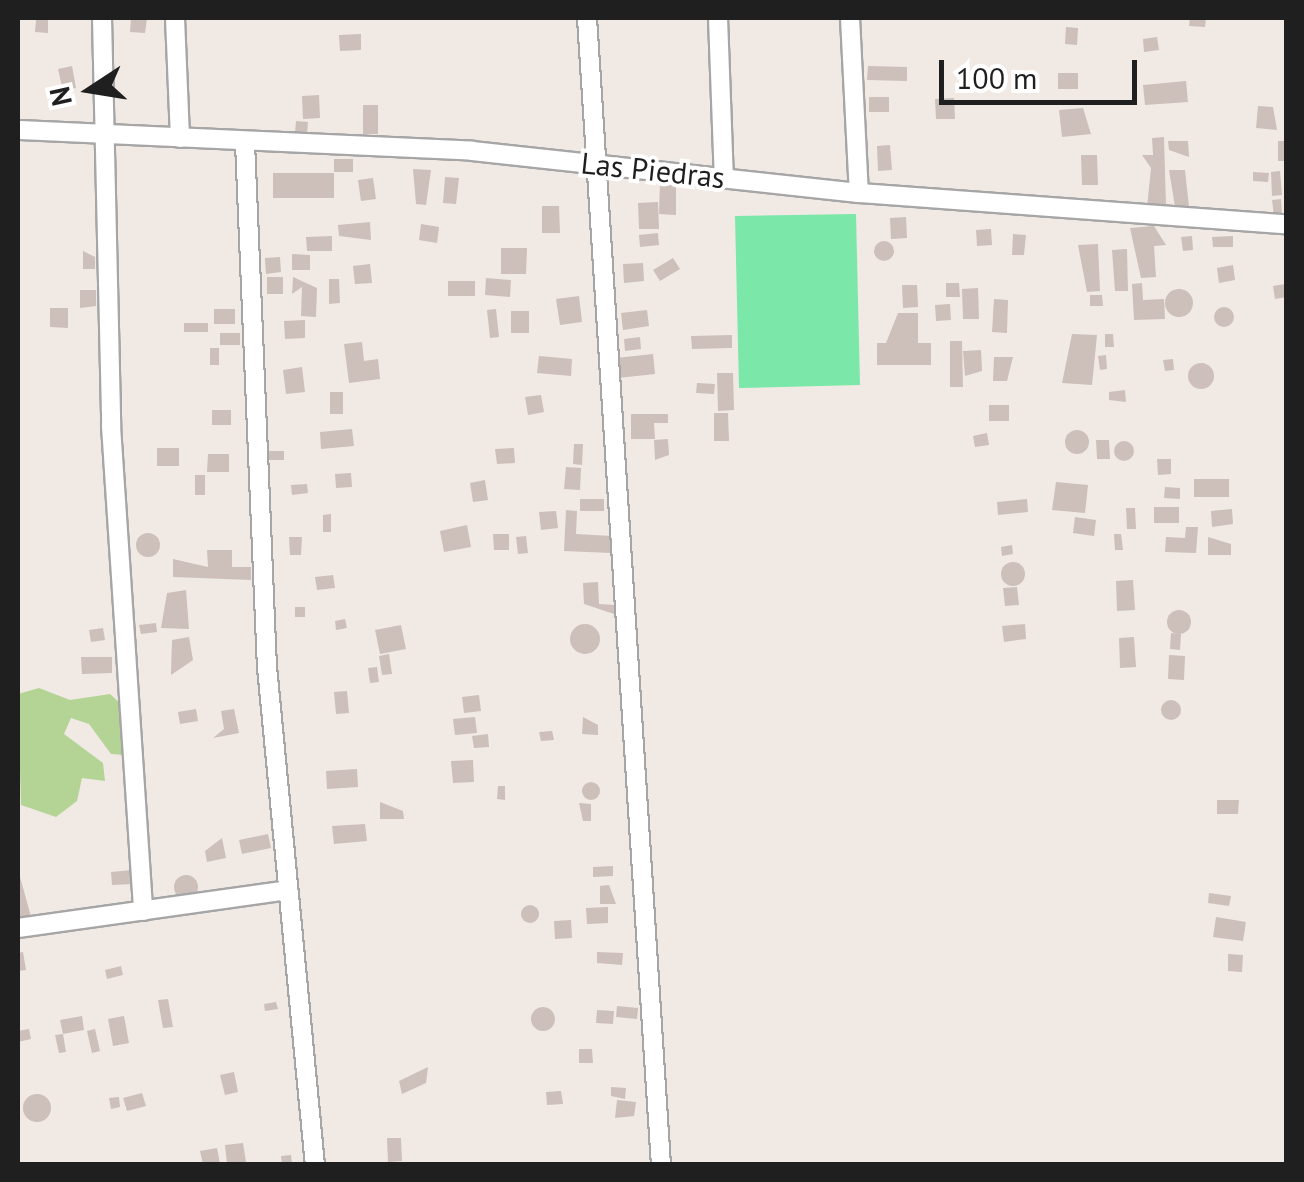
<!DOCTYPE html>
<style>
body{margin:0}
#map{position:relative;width:1304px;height:1182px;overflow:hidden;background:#f1eae4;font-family:"PT Sans",sans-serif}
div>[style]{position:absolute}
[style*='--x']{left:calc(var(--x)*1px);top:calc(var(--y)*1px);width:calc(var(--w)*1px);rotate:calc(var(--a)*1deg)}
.forest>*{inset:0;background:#b3d495}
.pitch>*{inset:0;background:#7be7a9}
.building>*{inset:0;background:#cdbfba}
.round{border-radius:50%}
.roads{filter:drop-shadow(2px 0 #a6a6a6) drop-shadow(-2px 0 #a6a6a6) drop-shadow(0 2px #a6a6a6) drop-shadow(0 -2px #a6a6a6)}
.minor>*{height:18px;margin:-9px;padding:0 9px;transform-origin:9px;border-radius:9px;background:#fff}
span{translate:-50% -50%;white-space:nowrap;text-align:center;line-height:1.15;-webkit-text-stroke:8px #fff;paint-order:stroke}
.street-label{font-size:30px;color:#1f1f1f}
.frame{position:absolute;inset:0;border:20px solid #1f1f1f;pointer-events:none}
.north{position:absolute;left:40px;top:40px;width:100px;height:100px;-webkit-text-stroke:8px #fff;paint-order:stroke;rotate:258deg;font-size:28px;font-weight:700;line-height:40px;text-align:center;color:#1f1f1f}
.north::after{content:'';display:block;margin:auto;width:35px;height:45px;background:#1f1f1f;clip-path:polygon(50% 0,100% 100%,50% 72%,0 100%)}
.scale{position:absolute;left:939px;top:60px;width:198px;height:45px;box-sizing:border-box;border:5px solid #1f1f1f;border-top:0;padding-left:12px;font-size:30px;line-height:35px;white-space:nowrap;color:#1f1f1f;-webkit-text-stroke:8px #fff;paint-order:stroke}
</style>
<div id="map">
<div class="forest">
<div style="clip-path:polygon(39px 688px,70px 700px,110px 694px,122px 705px,125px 755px,111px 754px,89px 724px,71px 718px,64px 734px,103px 763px,105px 781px,82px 778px,77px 801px,56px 817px,21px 805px,18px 694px)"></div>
</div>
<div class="pitch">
<div style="clip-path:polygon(856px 214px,860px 385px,739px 388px,735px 216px)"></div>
</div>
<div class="building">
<div style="clip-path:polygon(131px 18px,147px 18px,145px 33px,130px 32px)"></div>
<div style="clip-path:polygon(1190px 18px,1206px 18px,1205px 27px,1189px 26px)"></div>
<div style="clip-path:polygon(36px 19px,48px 20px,48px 33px,35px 32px)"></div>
<div style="clip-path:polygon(1066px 27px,1078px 28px,1077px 45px,1065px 44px)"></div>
<div style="clip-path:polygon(361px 34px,361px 50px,340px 51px,339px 35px)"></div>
<div style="clip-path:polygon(1157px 37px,1159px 50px,1144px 52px,1143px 39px)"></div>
<div style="clip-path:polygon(72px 66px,76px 88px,63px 91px,58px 69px)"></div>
<div style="clip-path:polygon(868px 66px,907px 67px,907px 81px,867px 80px)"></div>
<div style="clip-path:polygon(1058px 73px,1078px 73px,1078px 89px,1058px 89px)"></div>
<div style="clip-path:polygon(1186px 81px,1188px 102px,1145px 105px,1143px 85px)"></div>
<div style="clip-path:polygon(319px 95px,320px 118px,303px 119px,302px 96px)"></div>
<div style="clip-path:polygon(869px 97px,889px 97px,889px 112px,869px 112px)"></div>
<div style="clip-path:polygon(954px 98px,955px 119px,936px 119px,935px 99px)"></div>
<div style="clip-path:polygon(363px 105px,378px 105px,378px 134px,363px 134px)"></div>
<div style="clip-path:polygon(1258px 106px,1273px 107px,1277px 130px,1256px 128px)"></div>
<div style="clip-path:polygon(1083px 108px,1091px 134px,1062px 137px,1059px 110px)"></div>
<div style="clip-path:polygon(296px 121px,308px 122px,307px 134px,295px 133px)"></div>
<div style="clip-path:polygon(1164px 137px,1166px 206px,1147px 207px,1151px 168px,1142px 155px,1153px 155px,1152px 138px)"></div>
<div style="clip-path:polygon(1168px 141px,1188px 141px,1189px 157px,1169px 150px)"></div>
<div style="clip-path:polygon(1278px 141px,1286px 141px,1286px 161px,1278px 161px)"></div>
<div style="clip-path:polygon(890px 145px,892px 170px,878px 171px,877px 146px)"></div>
<div style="clip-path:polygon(1081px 155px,1097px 155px,1098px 185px,1082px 185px)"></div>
<div style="clip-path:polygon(334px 159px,353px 159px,353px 172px,334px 172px)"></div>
<div style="clip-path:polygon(413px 169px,431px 170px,426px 205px,416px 204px)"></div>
<div style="clip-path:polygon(1169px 170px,1185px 170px,1189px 207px,1175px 207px)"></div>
<div style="clip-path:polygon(1280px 171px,1282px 195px,1272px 196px,1271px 172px)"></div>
<div style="clip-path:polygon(1253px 172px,1269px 173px,1268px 182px,1253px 181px)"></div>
<div style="clip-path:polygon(273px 173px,334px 173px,334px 198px,273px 198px)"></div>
<div style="clip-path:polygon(445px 177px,459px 178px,456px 204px,443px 203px)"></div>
<div style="clip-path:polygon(373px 178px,376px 199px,361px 201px,358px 180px)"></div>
<div style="clip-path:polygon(660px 183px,676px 184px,676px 215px,659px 214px)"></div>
<div style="clip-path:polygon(1281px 199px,1282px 215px,1274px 216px,1272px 200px)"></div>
<div style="clip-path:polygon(658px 202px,659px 229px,639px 229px,638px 203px)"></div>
<div style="clip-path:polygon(542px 206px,559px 206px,560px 233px,542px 233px)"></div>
<div style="clip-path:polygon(906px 217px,907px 238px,891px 239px,890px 218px)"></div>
<div style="clip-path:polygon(370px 222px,371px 240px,339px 236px,338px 225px)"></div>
<div style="clip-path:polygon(421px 224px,439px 227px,437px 243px,419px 240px)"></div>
<div style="clip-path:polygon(1154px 226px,1166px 245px,1154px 246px,1156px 277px,1141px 278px,1130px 228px)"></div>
<div style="clip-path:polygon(991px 229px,992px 245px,977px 246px,976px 230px)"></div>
<div style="clip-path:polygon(658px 233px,659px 245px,640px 247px,639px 235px)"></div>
<div style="clip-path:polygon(1013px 234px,1026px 235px,1024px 255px,1012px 255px)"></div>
<div style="clip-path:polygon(332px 236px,332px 251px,307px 251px,306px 237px)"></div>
<div style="clip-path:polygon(1192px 236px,1193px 250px,1183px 251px,1181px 237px)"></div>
<div style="clip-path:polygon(1233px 236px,1233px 247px,1213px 247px,1212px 237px)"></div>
<div class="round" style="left:874px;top:241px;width:20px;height:20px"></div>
<div style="clip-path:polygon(1098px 244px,1100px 291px,1087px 292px,1078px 245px)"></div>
<div style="clip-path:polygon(501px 248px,527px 248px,526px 274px,501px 274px)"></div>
<div style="clip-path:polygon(1127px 249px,1128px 291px,1115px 291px,1112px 250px)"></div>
<div style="clip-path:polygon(83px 251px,95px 257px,95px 269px,83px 269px)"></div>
<div style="clip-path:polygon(292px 254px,310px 255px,310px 270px,292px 270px)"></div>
<div style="clip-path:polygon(280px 257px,281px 272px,266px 274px,265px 258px)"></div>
<div style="clip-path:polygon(673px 258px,680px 269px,660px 281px,653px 270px)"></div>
<div style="clip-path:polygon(643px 263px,644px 281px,624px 283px,623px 264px)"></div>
<div style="clip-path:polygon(370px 264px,372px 283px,355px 284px,353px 266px)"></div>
<div style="clip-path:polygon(1233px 265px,1235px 280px,1219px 283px,1217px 268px)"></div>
<div style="clip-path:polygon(267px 277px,283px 277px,283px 294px,267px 294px)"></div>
<div style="clip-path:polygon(293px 277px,317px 288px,316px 317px,301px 316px,302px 287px,292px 294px)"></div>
<div style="clip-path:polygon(486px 278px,511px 280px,510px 297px,485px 295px)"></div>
<div style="clip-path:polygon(329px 279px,339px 279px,340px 303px,329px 304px)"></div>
<div style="clip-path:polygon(448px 281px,475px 281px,475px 296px,448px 296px)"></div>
<div style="clip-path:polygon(946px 283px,959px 283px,960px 297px,946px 297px)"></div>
<div style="clip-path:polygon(1142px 283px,1143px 300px,1164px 299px,1165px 319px,1134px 320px,1132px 284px)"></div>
<div style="clip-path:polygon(1285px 284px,1286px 297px,1275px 299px,1273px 286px)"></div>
<div style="clip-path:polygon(902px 285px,917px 285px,918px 307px,903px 308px)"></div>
<div style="clip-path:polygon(978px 288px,979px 319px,963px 319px,962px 289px)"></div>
<div class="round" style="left:1165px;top:289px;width:28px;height:28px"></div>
<div style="clip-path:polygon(80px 290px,96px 290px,96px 306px,80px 308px)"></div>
<div style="clip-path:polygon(1090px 295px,1102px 295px,1103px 306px,1090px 306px)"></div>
<div style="clip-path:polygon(579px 296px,582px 322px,560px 325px,556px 299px)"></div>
<div style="clip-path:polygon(994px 299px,1008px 300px,1007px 333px,992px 332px)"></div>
<div style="clip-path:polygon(950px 304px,951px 320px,936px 321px,935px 305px)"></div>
<div class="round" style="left:1214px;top:307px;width:20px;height:20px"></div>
<div style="clip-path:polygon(50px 308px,68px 308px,68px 328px,50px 327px)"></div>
<div style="clip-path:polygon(214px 309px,235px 309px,235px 324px,214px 324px)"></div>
<div style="clip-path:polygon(496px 309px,499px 337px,490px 338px,487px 310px)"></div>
<div style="clip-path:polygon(647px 310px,649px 326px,623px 330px,621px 313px)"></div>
<div style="clip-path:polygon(511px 311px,529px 311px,529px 333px,511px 333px)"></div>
<div style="clip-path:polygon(898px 313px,918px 313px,918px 343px,931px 343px,931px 365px,877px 365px,877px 343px,886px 343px)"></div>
<div style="clip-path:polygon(305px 320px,305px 338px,285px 339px,284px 321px)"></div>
<div style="clip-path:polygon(184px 323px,208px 323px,208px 332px,184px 332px)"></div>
<div style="clip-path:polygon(220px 333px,240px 333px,240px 345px,220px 345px)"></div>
<div style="clip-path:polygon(1072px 334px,1097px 335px,1092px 385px,1062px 383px)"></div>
<div style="clip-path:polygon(1105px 334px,1113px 334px,1114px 347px,1105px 347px)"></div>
<div style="clip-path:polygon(732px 335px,732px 348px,692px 349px,691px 336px)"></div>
<div style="clip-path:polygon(640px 337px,641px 349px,625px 351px,624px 339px)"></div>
<div style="clip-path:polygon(950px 341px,962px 341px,963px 387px,950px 387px)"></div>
<div style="clip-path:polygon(362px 342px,364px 361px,378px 359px,380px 379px,349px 383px,344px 344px)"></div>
<div style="clip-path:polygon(210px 348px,219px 348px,219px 365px,210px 365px)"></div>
<div style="clip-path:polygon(981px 350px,982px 371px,965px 376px,963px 351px)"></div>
<div style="clip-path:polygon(653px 354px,655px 374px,618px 378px,616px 358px)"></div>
<div style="clip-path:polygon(1106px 355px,1107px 369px,1100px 370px,1098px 356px)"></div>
<div style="clip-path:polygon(539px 356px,572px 359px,571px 376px,537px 373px)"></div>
<div style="clip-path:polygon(994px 357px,1013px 357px,1007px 381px,993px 381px)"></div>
<div style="clip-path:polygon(1173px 359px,1174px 370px,1165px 371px,1163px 360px)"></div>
<div class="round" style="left:1188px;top:363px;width:26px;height:26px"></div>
<div style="clip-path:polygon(302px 367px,305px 392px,286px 394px,283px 370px)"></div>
<div style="clip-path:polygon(717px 373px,733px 373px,734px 410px,718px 411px)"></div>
<div style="clip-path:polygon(697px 383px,715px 384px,714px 394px,696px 393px)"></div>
<div style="clip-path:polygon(1125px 390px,1126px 402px,1109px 400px,1109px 392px)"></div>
<div style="clip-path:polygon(330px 392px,343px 392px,343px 414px,330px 414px)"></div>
<div style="clip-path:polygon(541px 395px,544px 412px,528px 415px,525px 397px)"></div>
<div style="clip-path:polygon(989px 405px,1009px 405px,1009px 421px,989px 421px)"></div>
<div style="clip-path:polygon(212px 410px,231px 410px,231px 425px,212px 425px)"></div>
<div style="clip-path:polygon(714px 413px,728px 413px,729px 441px,714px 441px)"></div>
<div style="clip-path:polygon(631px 414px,668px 414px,668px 423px,654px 423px,655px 439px,631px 439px)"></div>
<div style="clip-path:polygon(352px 429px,354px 446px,321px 449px,320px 432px)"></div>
<div class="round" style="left:1065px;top:430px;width:24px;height:24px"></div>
<div style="clip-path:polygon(987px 433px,989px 445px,975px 447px,973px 436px)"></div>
<div style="clip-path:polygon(668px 439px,669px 455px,655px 460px,654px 440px)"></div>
<div style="clip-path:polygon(1096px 440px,1109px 440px,1110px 459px,1097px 459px)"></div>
<div class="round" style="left:1114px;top:441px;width:20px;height:20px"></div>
<div style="clip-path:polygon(574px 444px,583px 444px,582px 465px,573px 464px)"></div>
<div style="clip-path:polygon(157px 448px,179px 448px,179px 466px,157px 466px)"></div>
<div style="clip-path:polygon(514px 448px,515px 463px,497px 464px,495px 449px)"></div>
<div style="clip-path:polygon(269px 451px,284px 451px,284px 460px,269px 460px)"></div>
<div style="clip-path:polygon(208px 454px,229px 454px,229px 472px,207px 472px)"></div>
<div style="clip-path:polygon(1157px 459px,1171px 459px,1171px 474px,1158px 475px)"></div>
<div style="clip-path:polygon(566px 467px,581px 468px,580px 490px,564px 489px)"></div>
<div style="clip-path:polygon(351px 473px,352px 487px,336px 488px,335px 474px)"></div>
<div style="clip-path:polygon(195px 475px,205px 475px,205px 495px,195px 495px)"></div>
<div style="clip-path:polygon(1194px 479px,1229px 479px,1229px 497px,1194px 497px)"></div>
<div style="clip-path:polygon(485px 480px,488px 500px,473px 502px,470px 483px)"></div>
<div style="clip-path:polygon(1056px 482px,1088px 485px,1085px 513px,1052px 510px)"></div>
<div style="clip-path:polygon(307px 484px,308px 493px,292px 495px,291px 485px)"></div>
<div style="clip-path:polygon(1165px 487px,1180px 488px,1180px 499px,1164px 498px)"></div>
<div style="clip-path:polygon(580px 499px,604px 499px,604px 511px,580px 511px)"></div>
<div style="clip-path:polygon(1027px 499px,1028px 512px,998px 515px,997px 502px)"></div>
<div style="clip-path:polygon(1154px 507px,1179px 507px,1179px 523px,1154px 523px)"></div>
<div style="clip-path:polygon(1126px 508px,1135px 508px,1136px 529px,1127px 529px)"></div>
<div style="clip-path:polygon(1232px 509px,1233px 524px,1212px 527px,1211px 511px)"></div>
<div style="clip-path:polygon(566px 510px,577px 511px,576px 534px,612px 536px,611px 553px,564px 551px)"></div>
<div style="clip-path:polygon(556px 511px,558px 528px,541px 530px,539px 512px)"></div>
<div style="clip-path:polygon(331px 514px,331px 532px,323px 532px,323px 515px)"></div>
<div style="clip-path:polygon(1075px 517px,1096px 520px,1094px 536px,1073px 533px)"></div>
<div style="clip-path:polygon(467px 525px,471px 547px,444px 552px,440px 531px)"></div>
<div style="clip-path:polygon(1186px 527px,1198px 527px,1196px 553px,1165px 552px,1166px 537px,1185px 538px)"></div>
<div class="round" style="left:136px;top:533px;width:24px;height:24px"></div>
<div style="clip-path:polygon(493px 534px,509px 534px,509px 550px,494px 550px)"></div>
<div style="clip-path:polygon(1114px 534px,1121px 534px,1123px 550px,1115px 550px)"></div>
<div style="clip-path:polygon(526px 536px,528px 553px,518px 554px,516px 537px)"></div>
<div style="clip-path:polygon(289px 537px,302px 537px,301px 555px,290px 555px)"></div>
<div style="clip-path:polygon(1208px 537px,1231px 544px,1231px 555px,1208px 555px)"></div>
<div style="clip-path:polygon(1012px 545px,1013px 554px,1002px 556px,1001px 547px)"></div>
<div style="clip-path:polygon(207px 550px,232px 550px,232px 567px,251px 567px,251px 580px,173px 577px,173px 559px,208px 567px)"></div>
<div class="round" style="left:1001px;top:562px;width:24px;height:24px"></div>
<div style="clip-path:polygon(333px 575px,335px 588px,317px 590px,315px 577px)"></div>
<div style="clip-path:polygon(1133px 580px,1135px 610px,1117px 611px,1116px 581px)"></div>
<div style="clip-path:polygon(598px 582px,599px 604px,615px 605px,614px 614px,584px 604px,583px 583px)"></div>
<div style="clip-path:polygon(1017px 587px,1019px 605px,1005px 606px,1003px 588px)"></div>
<div style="clip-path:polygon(186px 590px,189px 629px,161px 628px,167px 593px)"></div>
<div style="clip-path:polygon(295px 607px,305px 607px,305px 617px,295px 617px)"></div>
<div class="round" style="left:1167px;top:610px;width:24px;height:24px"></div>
<div style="clip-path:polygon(345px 619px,347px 628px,336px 630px,335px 621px)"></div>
<div style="clip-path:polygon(156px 623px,157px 632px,141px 634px,139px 625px)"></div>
<div style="clip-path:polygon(1025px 624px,1026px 639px,1004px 642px,1002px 626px)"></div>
<div class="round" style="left:570px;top:624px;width:30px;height:30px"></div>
<div style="clip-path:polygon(401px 625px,406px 649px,380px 654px,375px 630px)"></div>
<div style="clip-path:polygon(103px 628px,105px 640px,91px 642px,89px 630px)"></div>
<div style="clip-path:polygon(1171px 633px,1181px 634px,1180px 650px,1170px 649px)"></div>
<div style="clip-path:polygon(189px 637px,193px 660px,171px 675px,172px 640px)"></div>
<div style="clip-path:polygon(1134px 637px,1136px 667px,1120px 668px,1119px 638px)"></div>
<div style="clip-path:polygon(389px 654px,392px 674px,382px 675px,379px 656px)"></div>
<div style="clip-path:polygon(1169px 655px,1185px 656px,1184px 680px,1168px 679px)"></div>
<div style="clip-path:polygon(81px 657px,112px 657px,112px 673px,82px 674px)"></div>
<div style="clip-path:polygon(377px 667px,379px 682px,370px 683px,368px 668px)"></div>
<div style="clip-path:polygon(347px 691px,349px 713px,336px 714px,334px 692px)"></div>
<div style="clip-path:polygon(479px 695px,481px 711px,464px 713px,462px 697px)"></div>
<div class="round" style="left:1161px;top:700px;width:20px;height:20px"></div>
<div style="clip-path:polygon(196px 709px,198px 721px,180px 724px,178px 712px)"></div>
<div style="clip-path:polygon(234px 709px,239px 733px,213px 738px,224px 729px,221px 711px)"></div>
<div style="clip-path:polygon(475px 717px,477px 733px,455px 735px,453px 719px)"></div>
<div style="clip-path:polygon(583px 717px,598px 725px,598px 735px,582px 734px)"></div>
<div style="clip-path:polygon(552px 731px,554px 740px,541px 741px,539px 732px)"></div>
<div style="clip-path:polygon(488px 734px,489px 747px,474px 748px,472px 736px)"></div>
<div style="clip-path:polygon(473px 760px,474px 782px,453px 783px,451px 761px)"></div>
<div style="clip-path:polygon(357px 769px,358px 787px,327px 789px,326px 771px)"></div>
<div class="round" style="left:582px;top:782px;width:18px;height:18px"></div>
<div style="clip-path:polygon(498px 786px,505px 786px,505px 800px,497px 799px)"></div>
<div style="clip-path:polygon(1217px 800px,1239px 800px,1238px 814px,1217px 814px)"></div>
<div style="clip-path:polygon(380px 802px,403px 811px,404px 819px,380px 819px)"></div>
<div style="clip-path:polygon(579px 803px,591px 804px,591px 821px,583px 821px)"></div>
<div style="clip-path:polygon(365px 824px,367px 841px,334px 844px,332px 826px)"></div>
<div style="clip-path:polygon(268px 834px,271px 848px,242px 854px,239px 840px)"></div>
<div style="clip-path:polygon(222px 838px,226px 858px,207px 862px,205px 851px)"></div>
<div style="clip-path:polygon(613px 866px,613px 876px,593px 877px,593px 867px)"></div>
<div style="clip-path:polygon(132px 870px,133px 884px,112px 885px,111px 872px)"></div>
<div class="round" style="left:174px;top:875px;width:24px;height:24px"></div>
<div style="clip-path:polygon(20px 877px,32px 920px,21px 922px,18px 904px)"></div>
<div style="clip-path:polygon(609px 885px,616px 904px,600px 904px,600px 886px)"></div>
<div style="clip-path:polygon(1209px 893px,1231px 896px,1229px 906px,1208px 903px)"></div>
<div class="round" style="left:521px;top:905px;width:18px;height:18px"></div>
<div style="clip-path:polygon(608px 907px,608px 923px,587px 924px,586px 908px)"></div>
<div style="clip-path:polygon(1216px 917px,1246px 922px,1243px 941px,1213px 937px)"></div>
<div style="clip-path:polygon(571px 920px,572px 938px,555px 939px,554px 921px)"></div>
<div style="clip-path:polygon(23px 952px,26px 970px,18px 971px,18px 953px)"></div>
<div style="clip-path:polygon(597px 952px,623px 953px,622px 965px,597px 963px)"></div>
<div style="clip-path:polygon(1228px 954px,1243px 955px,1242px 972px,1228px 971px)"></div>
<div style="clip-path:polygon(121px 966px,123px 975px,107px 979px,105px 970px)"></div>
<div style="clip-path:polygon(168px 999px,173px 1027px,163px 1028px,158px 1000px)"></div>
<div style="clip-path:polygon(276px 1002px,278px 1009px,265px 1011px,264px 1004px)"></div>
<div style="clip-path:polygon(617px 1006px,638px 1008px,637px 1019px,616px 1017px)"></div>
<div class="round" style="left:531px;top:1007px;width:24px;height:24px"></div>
<div style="clip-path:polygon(597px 1010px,614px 1011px,613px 1024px,596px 1023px)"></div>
<div style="clip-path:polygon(82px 1016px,84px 1030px,63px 1034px,60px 1020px)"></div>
<div style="clip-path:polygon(124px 1016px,129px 1043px,113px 1046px,108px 1019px)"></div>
<div style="clip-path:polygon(29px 1029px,31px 1039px,18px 1042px,18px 1031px)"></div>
<div style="clip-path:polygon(95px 1029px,100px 1051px,92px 1053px,87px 1031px)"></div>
<div style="clip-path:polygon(63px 1034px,66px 1052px,59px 1053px,55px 1035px)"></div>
<div style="clip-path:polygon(579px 1049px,592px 1049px,593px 1063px,579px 1063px)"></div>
<div style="clip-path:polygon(428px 1067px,426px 1083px,402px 1094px,399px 1081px)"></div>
<div style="clip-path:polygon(234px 1072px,238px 1092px,225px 1095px,220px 1075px)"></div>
<div style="clip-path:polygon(611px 1087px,626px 1088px,625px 1099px,611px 1096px)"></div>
<div style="clip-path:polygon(561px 1091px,563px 1104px,547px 1105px,546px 1092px)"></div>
<div style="clip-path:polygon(142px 1093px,146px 1106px,127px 1111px,123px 1098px)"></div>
<div class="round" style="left:23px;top:1094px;width:28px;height:28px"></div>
<div style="clip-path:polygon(119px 1097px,120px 1107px,111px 1109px,109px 1098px)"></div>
<div style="clip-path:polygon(617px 1100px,636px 1102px,634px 1116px,615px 1118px)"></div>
<div style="clip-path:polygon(387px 1138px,401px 1138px,402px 1161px,388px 1162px)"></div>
<div style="clip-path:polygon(243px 1143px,246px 1162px,227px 1164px,225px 1145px)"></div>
<div style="clip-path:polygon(217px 1148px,220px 1164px,203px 1164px,200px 1151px)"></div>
<div style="clip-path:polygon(291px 1155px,292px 1164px,282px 1164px,281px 1156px)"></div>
</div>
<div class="roads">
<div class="minor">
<div style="--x:102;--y:18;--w:408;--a:88.7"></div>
<div style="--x:111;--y:426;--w:486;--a:86.2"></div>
<div style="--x:175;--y:18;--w:120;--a:87.6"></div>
<div style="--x:587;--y:18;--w:1148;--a:86.31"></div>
<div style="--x:718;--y:18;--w:160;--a:87.9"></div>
<div style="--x:850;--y:18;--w:175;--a:87.1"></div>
<div style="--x:18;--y:130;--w:454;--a:2.6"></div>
<div style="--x:472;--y:151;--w:389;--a:6.2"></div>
<div style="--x:859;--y:193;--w:428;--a:4.2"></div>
<div style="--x:245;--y:143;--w:524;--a:87.6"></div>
<div style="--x:267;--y:667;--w:499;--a:84.5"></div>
<div style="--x:18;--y:928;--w:267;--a:-8"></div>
</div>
</div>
<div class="street-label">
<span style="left:653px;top:170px;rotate:6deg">Las Piedras</span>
</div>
<div class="frame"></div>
<div class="north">N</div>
<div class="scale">100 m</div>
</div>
